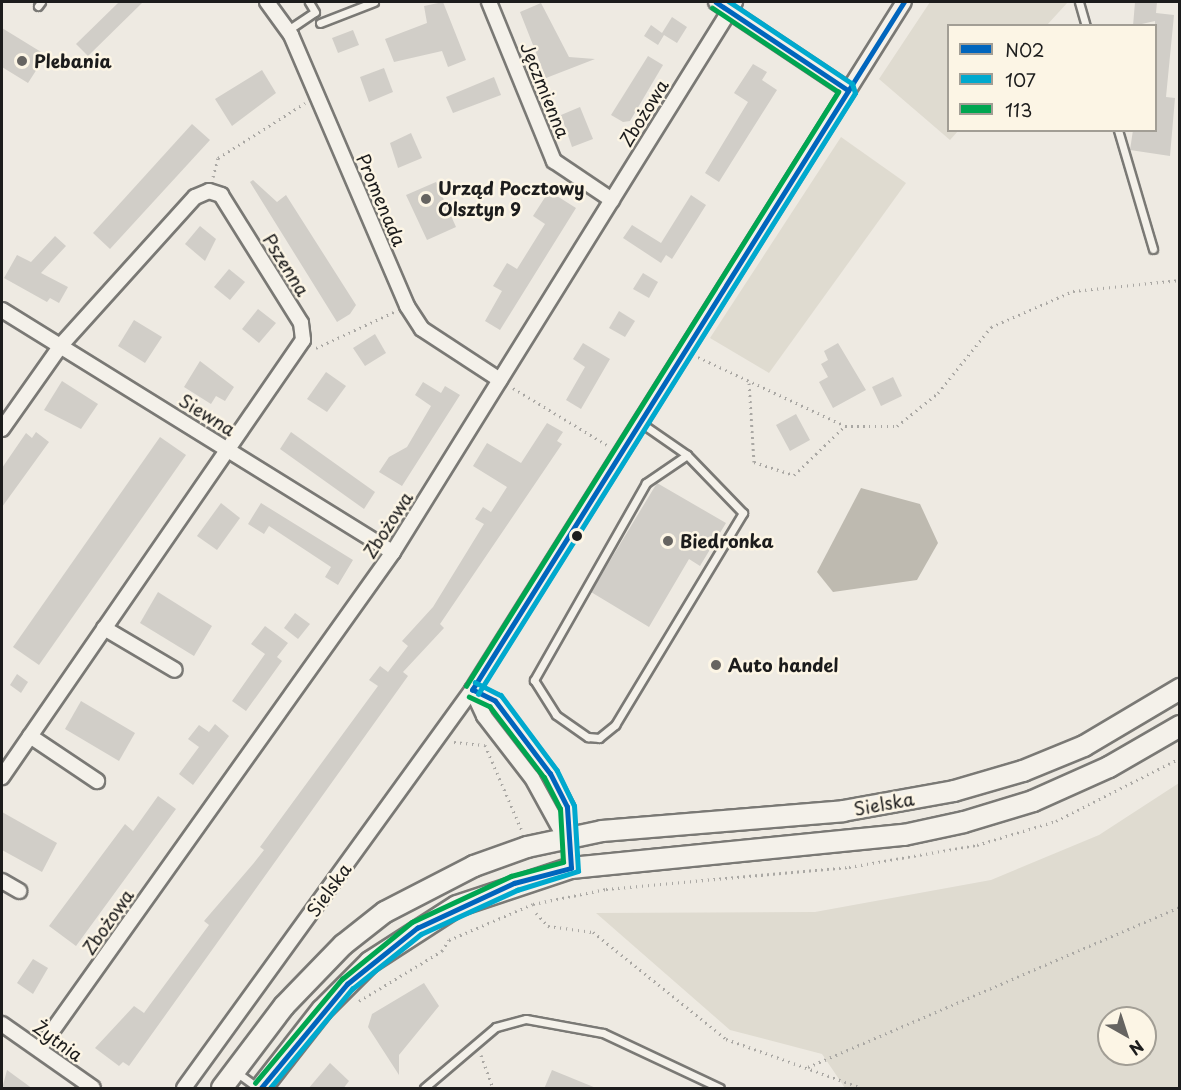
<!DOCTYPE html>
<meta charset="utf-8">
<style>
body{margin:0}
#map{position:relative;width:1181px;height:1090px;overflow:hidden;background:#eeeae2;font-family:"Playpen Sans",sans-serif}
div>[style]{position:absolute}
[style*='--x']{left:calc(var(--x)*1px);top:calc(var(--y)*1px);width:calc(var(--w)*1px);rotate:calc(var(--a)*1deg)}
.green>*{inset:0;background:#dfdbd0}
.water>*{inset:0;background:#bebab0}
.building>*{inset:0;background:#d1cec8}
.path>*{height:3px;margin-top:-1.5px;transform-origin:0;background:repeating-linear-gradient(90deg,#aaa8a4 0 1.5px,transparent 0 6px)}
.roads{filter:drop-shadow(2px 0 #7a7975) drop-shadow(-2px 0 #7a7975) drop-shadow(0 2px #7a7975) drop-shadow(0 -2px #7a7975)}
.service>*{height:7px;margin:-3.5px;padding:0 3.5px;transform-origin:3.5px;border-radius:3.5px;background:#f4f1ea}
.minor>*{height:14px;margin:-7px;padding:0 7px;transform-origin:7px;border-radius:7px;background:#f4f1ea}
.secondary>*{height:20px;margin:-10px;padding:0 10px;transform-origin:10px;border-radius:10px;background:#f4f1ea}
.bus-1>*{height:4.5px;margin:-2.25px;padding:0 2.25px;transform-origin:2.25px;border-radius:2.25px;background:#0065bd}
.bus-2>*{height:4.5px;margin:-2.25px;padding:0 2.25px;transform-origin:2.25px;border-radius:2.25px;background:#00a9ce}
.bus-3>*{height:4.5px;margin:-2.25px;padding:0 2.25px;transform-origin:2.25px;border-radius:2.25px;background:#00a651}
.dots>*{width:16px;height:16px;translate:-50% -50%;box-sizing:border-box;border:3px solid #fcf5e5;border-radius:50%}
span{translate:-50% -50%;white-space:nowrap;text-align:center;line-height:1.15;-webkit-text-stroke:5px #fcf5e5;paint-order:stroke}
.poi-label{font-size:18px;color:#1c1c1c;font-weight:700}
.left{translate:0 -50%;text-align:left}
.street-label{font-size:18px;color:#1c1c1c}
.frame{position:absolute;inset:0;border:3px solid #1c1c1c;pointer-events:none}
.legend{position:absolute;left:947px;top:24px;width:210px;height:108px;box-sizing:border-box;background:#fcf5e5;border:2px solid #a29e95;margin:0;padding:8px 10px;list-style:none;font-size:18px;color:#1c1c1c}
.legend li{display:flex;align-items:center;gap:12px;height:30px}
.legend b{width:30px;border:2px solid #a29e95}
.north{position:absolute;left:1097px;top:1006px;width:60px;height:60px;box-sizing:border-box;background:#fcf5e5;border:2px solid #a29e95;border-radius:50%;rotate:141deg;font-size:16px;font-weight:700;line-height:24px;text-align:center;color:#1c1c1c}
.north::after{content:'';display:block;margin:auto;width:21px;height:27px;background:#666461;clip-path:polygon(50% 0,100% 100%,50% 72%,0 100%)}
</style>
<div id="map">
<div class="green">
<div style="clip-path:polygon(930px 2px,1068px 2px,1047px 25px,948px 26px,948px 130px,958px 131px,950px 140px,879px 79px)"></div>
<div style="clip-path:polygon(841px 137px,906px 183px,769px 373px,710px 338px)"></div>
<div style="clip-path:polygon(evenodd,1179px 783px,1179px 1088px,845px 1088px,822px 1054px,730px 1030px,596px 913px,815px 912px,991px 880px,1099px 835px,1179px 783px,1109px 1018px,1145px 1018px,1145px 1054px,1109px 1054px,1109px 1018px)"></div>
</div>
<div class="water">
<div style="clip-path:polygon(861px 488px,920px 504px,938px 543px,917px 580px,833px 592px,817px 572px)"></div>
</div>
<div class="building">
<div style="clip-path:polygon(119px 2px,143px 2px,88px 56px,76px 44px)"></div>
<div style="clip-path:polygon(443px 2px,466px 60px,448px 67px,442px 51px,394px 62px,385px 39px,427px 23px,424px 6px)"></div>
<div style="clip-path:polygon(1135px 2px,1157px 2px,1156px 13px,1174px 15px,1166px 97px,1175px 98px,1170px 156px,1130px 150px,1133px 130px,1155px 130px,1155px 21px,1133px 26px)"></div>
<div style="clip-path:polygon(541px 3px,569px 57px,595px 59px,546px 78px,520px 12px)"></div>
<div style="clip-path:polygon(672px 17px,687px 27px,677px 43px,664px 35px,658px 45px,644px 36px,651px 25px,662px 33px)"></div>
<div style="clip-path:polygon(2px 28px,46px 55px,28px 83px,2px 67px)"></div>
<div style="clip-path:polygon(353px 30px,359px 45px,338px 53px,332px 38px)"></div>
<div style="clip-path:polygon(648px 56px,663px 65px,630px 121px,623px 122px,611px 115px)"></div>
<div style="clip-path:polygon(753px 64px,767px 72px,762px 80px,777px 90px,719px 182px,705px 173px,748px 102px,734px 93px)"></div>
<div style="clip-path:polygon(384px 68px,393px 92px,369px 102px,360px 77px)"></div>
<div style="clip-path:polygon(262px 70px,276px 93px,232px 126px,215px 99px)"></div>
<div style="clip-path:polygon(494px 77px,501px 95px,453px 113px,446px 97px)"></div>
<div style="clip-path:polygon(580px 107px,593px 139px,572px 147px,561px 115px)"></div>
<div style="clip-path:polygon(192px 124px,210px 140px,110px 249px,93px 233px)"></div>
<div style="clip-path:polygon(411px 133px,422px 158px,398px 168px,390px 143px)"></div>
<div style="clip-path:polygon(253px 180px,277px 202px,286px 195px,356px 305px,350px 314px,337px 322px,250px 182px)"></div>
<div style="clip-path:polygon(436px 182px,456px 227px,427px 240px,406px 195px)"></div>
<div style="clip-path:polygon(549px 191px,576px 208px,500px 330px,485px 321px,502px 291px,493px 286px,507px 263px,517px 269px,545px 224px,533px 216px)"></div>
<div style="clip-path:polygon(691px 195px,706px 205px,672px 259px,666px 255px,661px 263px,623px 238px,632px 225px,661px 243px)"></div>
<div style="clip-path:polygon(200px 226px,216px 239px,205px 261px,185px 244px)"></div>
<div style="clip-path:polygon(55px 236px,66px 246px,41px 273px,68px 287px,59px 303px,50px 298px,47px 302px,4px 278px,17px 255px,31px 262px)"></div>
<div style="clip-path:polygon(229px 269px,245px 282px,230px 300px,214px 287px)"></div>
<div style="clip-path:polygon(643px 273px,658px 282px,649px 298px,633px 289px)"></div>
<div style="clip-path:polygon(258px 309px,276px 323px,259px 343px,242px 329px)"></div>
<div style="clip-path:polygon(619px 311px,635px 321px,625px 337px,609px 328px)"></div>
<div style="clip-path:polygon(134px 320px,162px 337px,145px 363px,118px 346px)"></div>
<div style="clip-path:polygon(375px 334px,386px 353px,365px 366px,353px 348px)"></div>
<div style="clip-path:polygon(583px 343px,610px 359px,581px 409px,566px 400px,585px 367px,573px 359px)"></div>
<div style="clip-path:polygon(838px 343px,866px 390px,833px 408px,819px 382px,828px 377px,821px 364px,828px 360px,824px 351px)"></div>
<div style="clip-path:polygon(200px 361px,234px 387px,225px 401px,216px 396px,211px 404px,184px 387px)"></div>
<div style="clip-path:polygon(326px 372px,346px 386px,327px 412px,307px 399px)"></div>
<div style="clip-path:polygon(893px 377px,902px 396px,881px 406px,872px 387px)"></div>
<div style="clip-path:polygon(62px 381px,98px 404px,81px 429px,44px 410px)"></div>
<div style="clip-path:polygon(423px 382px,441px 393px,445px 386px,460px 395px,402px 486px,379px 472px,389px 457px,407px 447px,431px 406px,415px 395px)"></div>
<div style="clip-path:polygon(796px 414px,810px 440px,790px 451px,776px 425px)"></div>
<div style="clip-path:polygon(547px 423px,563px 432px,557px 441px,562px 444px,440px 624px,444px 628px,403px 672px,408px 676px,129px 1066px,123px 1062px,119px 1066px,95px 1048px,134px 1006px,144px 1013px,149px 1006px,209px 925px,204px 921px,253px 864px,264px 850px,260px 847px,378px 686px,369px 680px,380px 666px,388px 672px,408px 646px,402px 641px,433px 607px,484px 524px,475px 519px,483px 507px,491px 512px,507px 487px,473px 466px,487px 443px,521px 463px)"></div>
<div style="clip-path:polygon(36px 432px,49px 442px,2px 507px,2px 468px,26px 433px,32px 438px)"></div>
<div style="clip-path:polygon(291px 432px,375px 492px,364px 509px,280px 449px)"></div>
<div style="clip-path:polygon(160px 437px,186px 455px,39px 665px,13px 647px)"></div>
<div style="clip-path:polygon(657px 483px,726px 523px,700px 566px,689px 559px,649px 627px,591px 592px)"></div>
<div style="clip-path:polygon(221px 503px,240px 518px,217px 550px,197px 536px)"></div>
<div style="clip-path:polygon(261px 503px,353px 560px,338px 585px,325px 577px,331px 567px,269px 526px,264px 534px,248px 524px)"></div>
<div style="clip-path:polygon(158px 592px,212px 626px,194px 656px,140px 623px)"></div>
<div style="clip-path:polygon(295px 613px,310px 624px,298px 639px,284px 628px)"></div>
<div style="clip-path:polygon(265px 626px,288px 643px,277px 657px,282px 661px,246px 711px,232px 701px,265px 654px,251px 644px)"></div>
<div style="clip-path:polygon(17px 674px,28px 682px,21px 693px,10px 685px)"></div>
<div style="clip-path:polygon(81px 701px,135px 733px,119px 761px,65px 729px)"></div>
<div style="clip-path:polygon(215px 724px,229px 736px,193px 785px,179px 774px,199px 747px,188px 739px,199px 725px,209px 732px)"></div>
<div style="clip-path:polygon(158px 796px,176px 809px,76px 946px,49px 926px,125px 824px,133px 831px)"></div>
<div style="clip-path:polygon(2px 812px,57px 843px,42px 872px,2px 850px)"></div>
<div style="clip-path:polygon(33px 959px,48px 968px,33px 994px,17px 983px)"></div>
<div style="clip-path:polygon(424px 983px,439px 1006px,399px 1055px,399px 1075px,368px 1027px,372px 1014px)"></div>
<div style="clip-path:polygon(330px 1063px,349px 1081px,343px 1089px,308px 1089px)"></div>
<div style="clip-path:polygon(7px 1070px,33px 1089px,2px 1089px)"></div>
<div style="clip-path:polygon(552px 1070px,596px 1088px,596px 1089px,544px 1089px)"></div>
</div>
<div class="path">
<div style="--x:213;--y:177;--w:20;--a:-75"></div>
<div style="--x:218;--y:158;--w:103;--a:-32.3"></div>
<div style="--x:316;--y:348;--w:86;--a:-24.8"></div>
<div style="--x:698;--y:357;--w:162;--a:25.1"></div>
<div style="--x:845;--y:426;--w:52;--a:0"></div>
<div style="--x:897;--y:426;--w:53;--a:-38.8"></div>
<div style="--x:938;--y:393;--w:85;--a:-51.2"></div>
<div style="--x:991;--y:327;--w:90;--a:-23.7"></div>
<div style="--x:1073;--y:291;--w:108;--a:-5.9"></div>
<div style="--x:749;--y:383;--w:79;--a:86.4"></div>
<div style="--x:754;--y:462;--w:42;--a:18"></div>
<div style="--x:794;--y:475;--w:71;--a:-43.9"></div>
<div style="--x:513;--y:388;--w:110;--a:31.2"></div>
<div style="--x:454;--y:742;--w:31;--a:6"></div>
<div style="--x:485;--y:745;--w:94;--a:66.7"></div>
<div style="--x:536;--y:913;--w:18;--a:47"></div>
<div style="--x:548;--y:926;--w:45;--a:7.6"></div>
<div style="--x:593;--y:932;--w:171;--a:38.8"></div>
<div style="--x:726;--y:1039;--w:145;--a:19.8"></div>
<div style="--x:359;--y:1001;--w:97;--a:-31.1"></div>
<div style="--x:442;--y:951;--w:13;--a:-58"></div>
<div style="--x:449;--y:940;--w:91;--a:-23.2"></div>
<div style="--x:533;--y:904;--w:75;--a:-11.6"></div>
<div style="--x:606;--y:889;--w:244;--a:-5.2"></div>
<div style="--x:849;--y:867;--w:130;--a:-9.8"></div>
<div style="--x:977;--y:845;--w:83;--a:-16.9"></div>
<div style="--x:1056;--y:821;--w:139;--a:-26.9"></div>
<div style="--x:481;--y:1055;--w:35;--a:70"></div>
<div style="--x:808;--y:1067;--w:405;--a:-23.3"></div>
</div>
<div class="roads">
<div class="service">
<div style="--x:1079;--y:2;--w:25;--a:74"></div>
<div style="--x:38;--y:6;--w:5;--a:-53"></div>
<div style="--x:320;--y:23;--w:58;--a:-21.3"></div>
<div style="--x:288;--y:30;--w:32;--a:-34"></div>
<div style="--x:315;--y:12;--w:12;--a:-121"></div>
<div style="--x:1118;--y:130;--w:124;--a:73.6"></div>
<div style="--x:641;--y:423;--w:56;--a:34.8"></div>
<div style="--x:687;--y:455;--w:50;--a:145.7"></div>
<div style="--x:646;--y:483;--w:227;--a:119.6"></div>
<div style="--x:534;--y:680;--w:41;--a:57.8"></div>
<div style="--x:556;--y:715;--w:39;--a:35"></div>
<div style="--x:588;--y:737;--w:11;--a:5"></div>
<div style="--x:599;--y:738;--w:21;--a:-39"></div>
<div style="--x:615;--y:725;--w:248;--a:-58.9"></div>
<div style="--x:743;--y:513;--w:81;--a:-134"></div>
<div style="--x:236;--y:1072;--w:27;--a:36"></div>
<div style="--x:424;--y:1088;--w:94;--a:-40.3"></div>
<div style="--x:496;--y:1027;--w:31;--a:-15"></div>
<div style="--x:526;--y:1019;--w:78;--a:10.3"></div>
<div style="--x:603;--y:1033;--w:129;--a:25.2"></div>
</div>
<div class="minor">
<div style="--x:267;--y:2;--w:41;--a:54"></div>
<div style="--x:291;--y:35;--w:295;--a:66.8"></div>
<div style="--x:407;--y:306;--w:27;--a:57"></div>
<div style="--x:422;--y:329;--w:93;--a:33.2"></div>
<div style="--x:489;--y:2;--w:172;--a:67.8"></div>
<div style="--x:554;--y:161;--w:70;--a:33.9"></div>
<div style="--x:716;--y:2;--w:159;--a:33.7"></div>
<div style="--x:2;--y:310;--w:460;--a:31.8"></div>
<div style="--x:2;--y:429;--w:104;--a:-54.8"></div>
<div style="--x:62;--y:344;--w:198;--a:-47.9"></div>
<div style="--x:195;--y:197;--w:15;--a:-23"></div>
<div style="--x:209;--y:191;--w:13;--a:18"></div>
<div style="--x:221;--y:195;--w:151;--a:58"></div>
<div style="--x:301;--y:323;--w:17;--a:83"></div>
<div style="--x:303;--y:340;--w:531;--a:124.56"></div>
<div style="--x:104;--y:628;--w:82;--a:30.6"></div>
<div style="--x:472;--y:690;--w:25;--a:26"></div>
<div style="--x:495;--y:701;--w:91;--a:53"></div>
<div style="--x:550;--y:774;--w:37;--a:63"></div>
<div style="--x:567;--y:807;--w:61;--a:86.2"></div>
<div style="--x:472;--y:690;--w:29;--a:65"></div>
<div style="--x:484;--y:716;--w:78;--a:52.3"></div>
<div style="--x:532;--y:778;--w:68;--a:61.2"></div>
<div style="--x:30;--y:736;--w:81;--a:33.9"></div>
<div style="--x:2;--y:881;--w:20;--a:30"></div>
<div style="--x:2;--y:1024;--w:111;--a:35.1"></div>
<div style="--x:40;--y:1048;--w:609;--a:-54.56"></div>
<div style="--x:393;--y:552;--w:648;--a:-58.13"></div>
<div style="--x:184;--y:1088;--w:491;--a:-54.1"></div>
<div style="--x:472;--y:690;--w:812;--a:-57.88"></div>
</div>
<div class="secondary">
<div style="--x:222;--y:1088;--w:103;--a:-52.9"></div>
<div style="--x:284;--y:1006;--w:85;--a:-46"></div>
<div style="--x:343;--y:945;--w:53;--a:-38.2"></div>
<div style="--x:385;--y:912;--w:100;--a:-27.3"></div>
<div style="--x:474;--y:866;--w:56;--a:-19.7"></div>
<div style="--x:527;--y:847;--w:77;--a:-12"></div>
<div style="--x:602;--y:831;--w:242;--a:-4.7"></div>
<div style="--x:843;--y:811;--w:113;--a:-10.2"></div>
<div style="--x:954;--y:791;--w:72;--a:-16.2"></div>
<div style="--x:1023;--y:771;--w:66;--a:-22.3"></div>
<div style="--x:1084;--y:746;--w:112;--a:-30.7"></div>
<div style="--x:261;--y:1088;--w:99;--a:-52"></div>
<div style="--x:322;--y:1010;--w:68;--a:-45"></div>
<div style="--x:370;--y:962;--w:103;--a:-32.8"></div>
<div style="--x:457;--y:906;--w:120;--a:-18.4"></div>
<div style="--x:571;--y:868;--w:335;--a:-5.7"></div>
<div style="--x:904;--y:835;--w:61;--a:-12.2"></div>
<div style="--x:964;--y:822;--w:72;--a:-16.9"></div>
<div style="--x:1033;--y:801;--w:83;--a:-24.1"></div>
<div style="--x:1109;--y:767;--w:82;--a:-30"></div>
</div>
</div>
<div class="bus-1">
<div style="--x:716;--y:2;--w:159;--a:33.7"></div>
<div style="--x:472;--y:690;--w:812;--a:-57.88"></div>
<div style="--x:261;--y:1088;--w:135;--a:-50.4"></div>
<div style="--x:347;--y:984;--w:90;--a:-38.7"></div>
<div style="--x:417;--y:928;--w:107;--a:-24.9"></div>
<div style="--x:514;--y:883;--w:59;--a:-14.7"></div>
<div style="--x:571;--y:868;--w:61;--a:-93.8"></div>
<div style="--x:567;--y:807;--w:37;--a:-117"></div>
<div style="--x:550;--y:774;--w:91;--a:-127"></div>
<div style="--x:495;--y:701;--w:25;--a:-154"></div>
</div>
<div class="bus-2">
<div style="--x:478;--y:694;--w:709;--a:-57.9"></div>
<div style="--x:855;--y:93;--w:9;--a:-108"></div>
<div style="--x:852;--y:84;--w:148;--a:-146.3"></div>
<div style="--x:270;--y:1088;--w:129;--a:-50.4"></div>
<div style="--x:352;--y:989;--w:88;--a:-38.6"></div>
<div style="--x:421;--y:934;--w:106;--a:-24.6"></div>
<div style="--x:517;--y:890;--w:64;--a:-17.3"></div>
<div style="--x:578;--y:871;--w:65;--a:-93.5"></div>
<div style="--x:574;--y:806;--w:39;--a:-116"></div>
<div style="--x:557;--y:771;--w:94;--a:-126.7"></div>
<div style="--x:501;--y:696;--w:29;--a:-153"></div>
</div>
<div class="bus-3">
<div style="--x:466;--y:686;--w:701;--a:-57.94"></div>
<div style="--x:838;--y:92;--w:151;--a:-146.3"></div>
<div style="--x:255;--y:1083;--w:136;--a:-50.1"></div>
<div style="--x:342;--y:979;--w:90;--a:-39.2"></div>
<div style="--x:412;--y:922;--w:109;--a:-24.9"></div>
<div style="--x:511;--y:876;--w:54;--a:-15.1"></div>
<div style="--x:563;--y:862;--w:53;--a:-93.2"></div>
<div style="--x:560;--y:809;--w:35;--a:-117"></div>
<div style="--x:544;--y:778;--w:89;--a:-127.3"></div>
<div style="--x:490;--y:707;--w:23;--a:-155"></div>
</div>
<div class="dots">
<div style="left:22px;top:61px;background:#666461"></div>
<div style="left:426px;top:199px;background:#666461"></div>
<div style="left:577px;top:536px;background:#1c1c1c"></div>
<div style="left:668px;top:541px;background:#666461"></div>
<div style="left:716px;top:665px;background:#666461"></div>
</div>
<div class="poi-label">
<span class="left" style="left:34px;top:61px">Plebania</span>
<span class="left" style="left:438px;top:199px">Urząd Pocztowy<br>Olsztyn 9</span>
<span class="left" style="left:680px;top:541px">Biedronka</span>
<span class="left" style="left:728px;top:665px">Auto handel</span>
</div>
<div class="street-label">
<span style="left:545px;top:90px;rotate:68deg">Jęczmienna</span>
<span style="left:644px;top:113px;rotate:-58deg">Zbożowa</span>
<span style="left:381px;top:200px;rotate:67deg">Promenada</span>
<span style="left:286px;top:265px;rotate:58deg">Pszenna</span>
<span style="left:207px;top:415px;rotate:32deg">Siewna</span>
<span style="left:388px;top:525px;rotate:-57deg">Zbożowa</span>
<span style="left:884px;top:804px;rotate:-10deg">Sielska</span>
<span style="left:329px;top:890px;rotate:-54deg">Sielska</span>
<span style="left:108px;top:922px;rotate:-55deg">Zbożowa</span>
<span style="left:58px;top:1041px;rotate:36deg">Żytnia</span>
</div>
<div class="frame"></div>
<ul class="legend">
<li><b style="height:8px;background:#0065bd"></b>N02</li>
<li><b style="height:8px;background:#00a9ce"></b>107</li>
<li><b style="height:8px;background:#00a651"></b>113</li>
</ul>
<div class="north">N</div>
</div>
